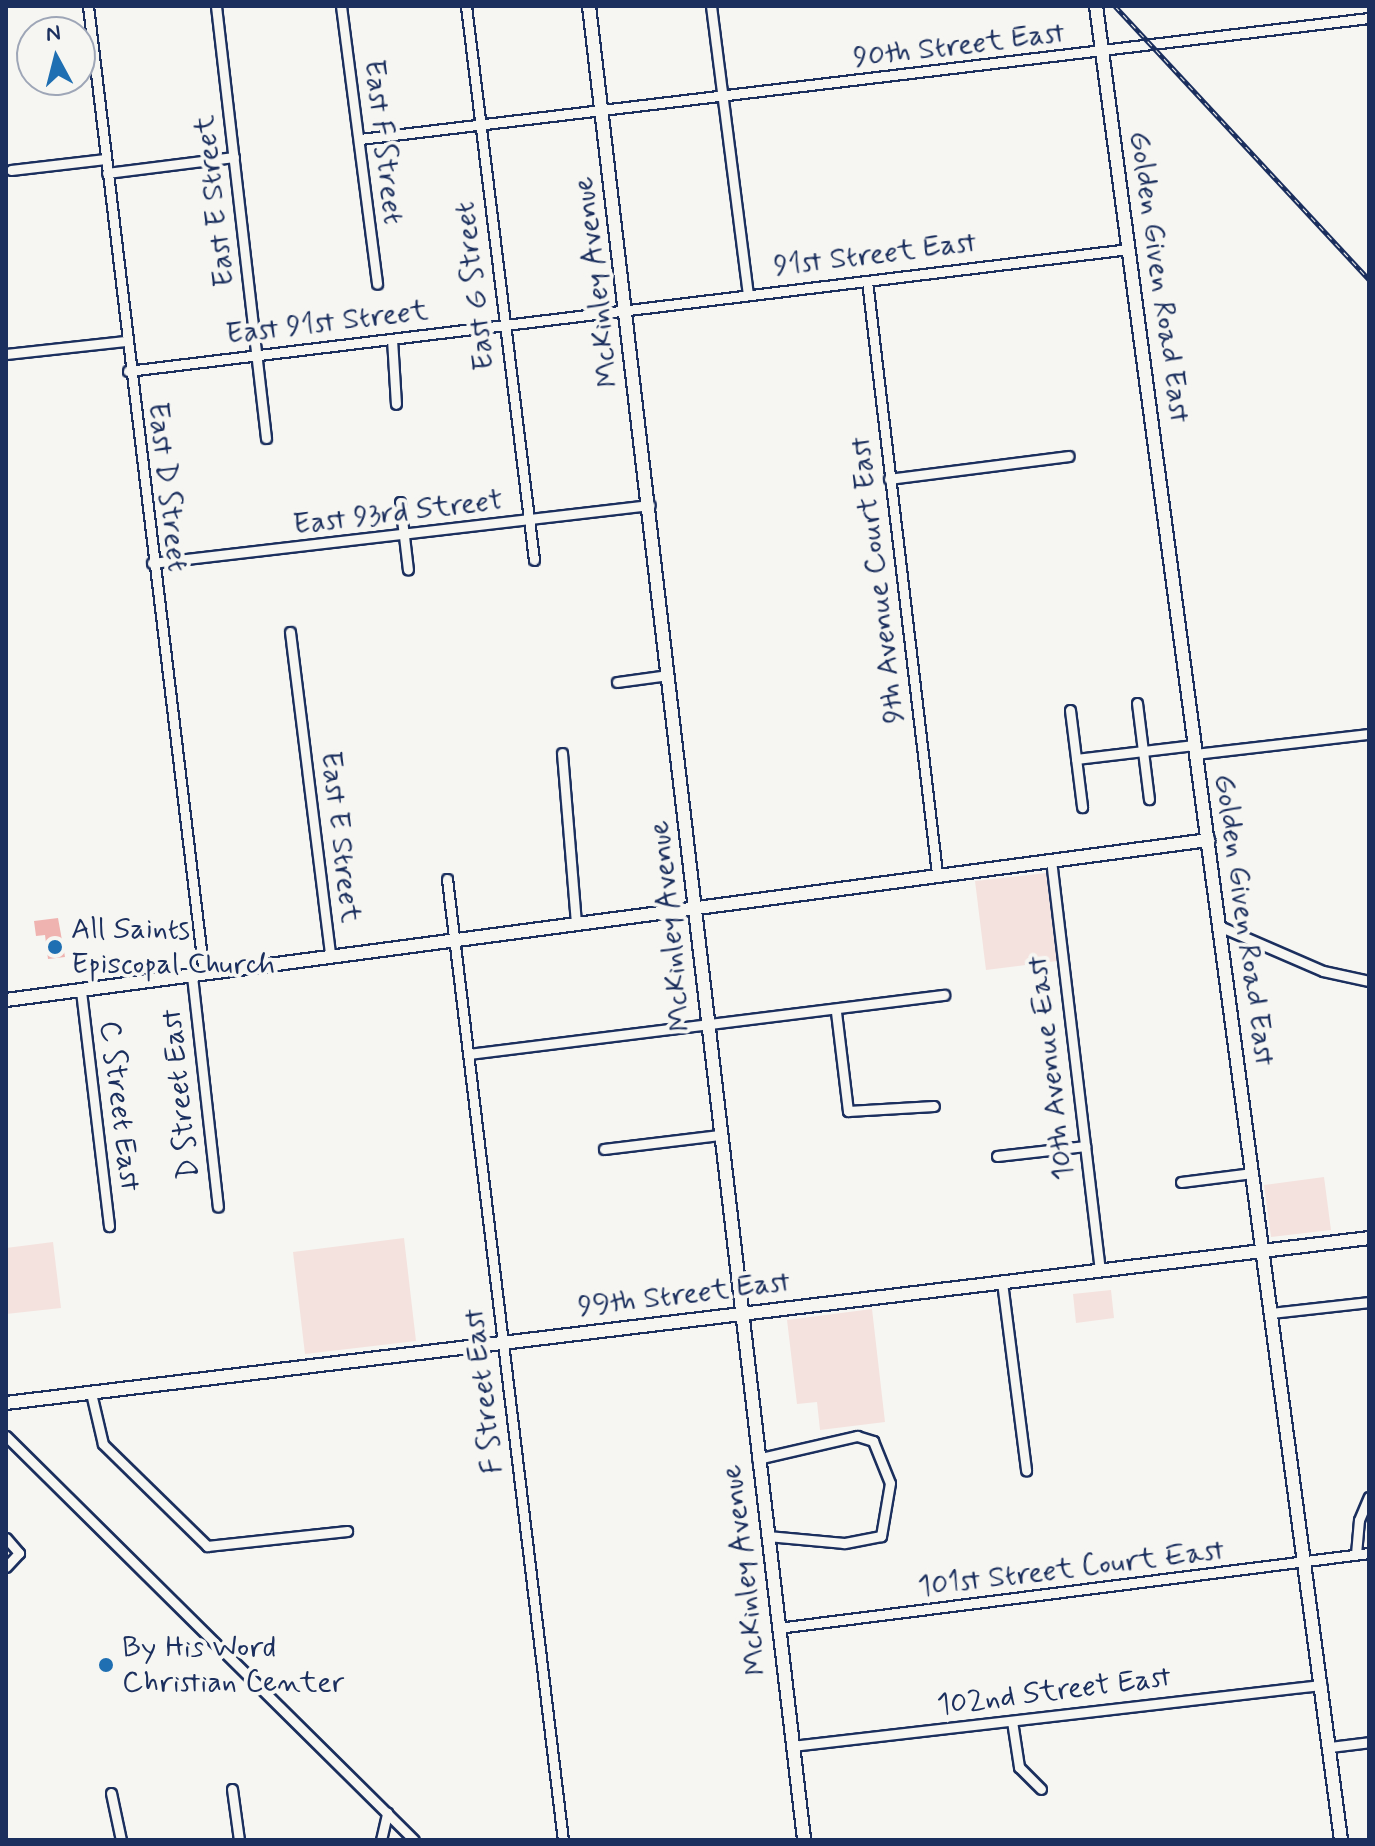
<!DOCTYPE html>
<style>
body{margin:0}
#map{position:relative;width:1375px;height:1846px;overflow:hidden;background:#f6f6f2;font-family:Mynerve,sans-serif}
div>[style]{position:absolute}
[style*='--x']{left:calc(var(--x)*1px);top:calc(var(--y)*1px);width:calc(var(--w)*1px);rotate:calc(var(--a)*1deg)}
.built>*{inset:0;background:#f4e2de}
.building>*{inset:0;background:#efb3b0}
.roads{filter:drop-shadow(2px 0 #1b2f5e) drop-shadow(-2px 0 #1b2f5e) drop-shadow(0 2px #1b2f5e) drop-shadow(0 -2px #1b2f5e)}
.street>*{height:9px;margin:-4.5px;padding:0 4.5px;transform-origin:4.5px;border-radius:4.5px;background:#f6f6f2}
.secondary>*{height:12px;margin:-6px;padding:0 6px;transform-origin:6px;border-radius:6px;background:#f6f6f2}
.rail>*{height:5px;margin-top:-2.5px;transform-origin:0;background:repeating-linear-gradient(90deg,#f6f6f2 0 6px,#1b2f5e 0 12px);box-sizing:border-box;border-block:2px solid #1b2f5e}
.dots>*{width:22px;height:22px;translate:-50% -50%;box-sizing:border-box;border:4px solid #f6f6f2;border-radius:50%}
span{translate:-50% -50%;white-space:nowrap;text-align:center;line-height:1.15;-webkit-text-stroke:8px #f6f6f2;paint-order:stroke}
.street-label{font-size:30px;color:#1b2f5e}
.poi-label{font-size:30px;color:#1b2f5e}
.left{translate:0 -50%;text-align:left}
.frame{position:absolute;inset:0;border:8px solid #1b2f5e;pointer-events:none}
.north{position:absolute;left:16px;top:16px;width:80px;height:80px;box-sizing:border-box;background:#f6f6f2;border:2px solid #9ea6b7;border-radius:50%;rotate:353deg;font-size:22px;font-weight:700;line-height:32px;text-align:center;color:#1b2f5e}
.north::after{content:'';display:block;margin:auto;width:28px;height:36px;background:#1f6fb2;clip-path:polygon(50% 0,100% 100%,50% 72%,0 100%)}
</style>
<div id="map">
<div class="built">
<div style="clip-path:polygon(1046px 873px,1057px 961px,986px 970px,975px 881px)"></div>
<div style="clip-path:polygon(1324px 1177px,1331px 1230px,1271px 1237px,1264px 1185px)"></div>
<div style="clip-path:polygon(404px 1238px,416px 1341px,305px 1354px,293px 1252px)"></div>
<div style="clip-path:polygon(53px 1242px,61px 1308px,6px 1314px,6px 1248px)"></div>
<div style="clip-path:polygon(1111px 1290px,1114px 1318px,1076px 1323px,1073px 1294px)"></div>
<div style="clip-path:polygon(872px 1309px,885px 1422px,820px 1430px,817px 1402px,797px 1404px,787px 1320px)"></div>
</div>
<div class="building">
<div style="clip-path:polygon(58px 918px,65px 957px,48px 959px,45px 935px,36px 936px,34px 921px)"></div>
</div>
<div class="roads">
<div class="street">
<div style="--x:88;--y:6;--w:975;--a:83.17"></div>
<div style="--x:216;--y:6;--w:435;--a:83.4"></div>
<div style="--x:341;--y:6;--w:280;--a:82.6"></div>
<div style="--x:466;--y:6;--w:558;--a:83"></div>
<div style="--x:711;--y:6;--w:290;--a:82.7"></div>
<div style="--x:360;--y:139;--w:1016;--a:-6.84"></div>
<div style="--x:11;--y:170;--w:95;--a:-6.7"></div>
<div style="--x:107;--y:173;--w:128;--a:-7.2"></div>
<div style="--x:867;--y:281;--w:596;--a:83.26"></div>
<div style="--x:392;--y:339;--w:65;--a:86.5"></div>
<div style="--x:6;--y:354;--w:120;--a:-6.2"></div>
<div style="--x:128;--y:371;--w:1008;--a:-6.95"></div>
<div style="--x:889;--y:479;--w:181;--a:-7.3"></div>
<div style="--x:400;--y:502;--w:68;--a:83.3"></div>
<div style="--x:152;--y:563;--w:501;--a:-6.64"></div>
<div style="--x:290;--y:632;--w:322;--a:82.9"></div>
<div style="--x:617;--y:682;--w:51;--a:-7.8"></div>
<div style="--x:1137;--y:703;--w:97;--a:82.9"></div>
<div style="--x:1070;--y:710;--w:98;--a:82.9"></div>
<div style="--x:562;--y:753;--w:171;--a:85.3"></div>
<div style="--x:1195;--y:754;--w:175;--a:-6.6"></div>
<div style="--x:1076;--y:759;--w:119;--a:-6.8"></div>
<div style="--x:1051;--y:860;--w:413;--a:83.2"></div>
<div style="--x:447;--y:879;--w:968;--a:83.12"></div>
<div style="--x:1219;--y:926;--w:113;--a:23.4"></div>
<div style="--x:1323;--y:971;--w:47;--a:12.3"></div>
<div style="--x:192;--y:976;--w:232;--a:83.6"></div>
<div style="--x:81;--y:991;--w:237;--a:83.2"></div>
<div style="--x:836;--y:1012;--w:100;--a:83.1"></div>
<div style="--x:848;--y:1111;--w:86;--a:-3.3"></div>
<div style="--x:469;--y:1054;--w:479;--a:-7.1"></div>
<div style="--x:604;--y:1149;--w:116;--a:-6.9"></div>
<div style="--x:997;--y:1156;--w:89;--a:-6.5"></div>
<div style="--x:1181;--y:1182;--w:72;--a:-7.2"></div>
<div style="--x:1002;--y:1282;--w:190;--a:82.7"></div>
<div style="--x:1271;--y:1313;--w:99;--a:-6.4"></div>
<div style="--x:91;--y:1393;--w:52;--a:76.8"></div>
<div style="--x:103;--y:1444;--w:146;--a:44.4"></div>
<div style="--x:207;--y:1546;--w:141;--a:-6.1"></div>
<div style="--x:6;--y:1436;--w:574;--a:44.72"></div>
<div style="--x:757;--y:1459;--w:103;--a:-13"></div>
<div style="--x:857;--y:1436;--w:17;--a:17"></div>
<div style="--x:873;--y:1441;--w:45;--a:68"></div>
<div style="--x:890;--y:1483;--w:54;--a:99.6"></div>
<div style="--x:881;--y:1536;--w:38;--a:169"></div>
<div style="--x:844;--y:1543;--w:77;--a:-174.8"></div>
<div style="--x:6;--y:1538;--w:20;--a:49"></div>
<div style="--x:19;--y:1553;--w:19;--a:133"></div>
<div style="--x:1356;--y:1554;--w:34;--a:-85"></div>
<div style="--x:1359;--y:1520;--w:25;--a:-67"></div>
<div style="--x:778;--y:1628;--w:596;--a:-7.23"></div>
<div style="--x:1012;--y:1721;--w:47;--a:81.3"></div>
<div style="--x:1019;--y:1767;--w:31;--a:45"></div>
<div style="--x:792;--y:1746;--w:533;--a:-6.58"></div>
<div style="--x:1330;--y:1747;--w:39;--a:-7"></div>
<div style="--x:232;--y:1789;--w:51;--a:82.2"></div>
<div style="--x:111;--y:1793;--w:48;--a:78"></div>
<div style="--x:381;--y:1840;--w:28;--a:-77"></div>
</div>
<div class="secondary">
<div style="--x:589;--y:6;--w:1847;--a:83.31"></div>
<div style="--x:1096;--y:6;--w:1850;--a:82.39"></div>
<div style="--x:6;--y:1000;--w:1213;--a:-7.58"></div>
<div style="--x:6;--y:1403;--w:1373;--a:-6.9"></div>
</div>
</div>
<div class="rail">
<div style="--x:1115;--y:6;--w:373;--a:47.1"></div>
</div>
<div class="dots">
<div style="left:55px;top:947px;background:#1f6fb2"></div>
<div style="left:106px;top:1665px;background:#1f6fb2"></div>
</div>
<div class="street-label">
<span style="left:959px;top:46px;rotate:-7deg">90th Street East</span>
<span style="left:383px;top:142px;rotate:83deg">East F Street</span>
<span style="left:215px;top:201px;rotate:-97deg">East E Street</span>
<span style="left:875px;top:255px;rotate:-7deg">91st Street East</span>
<span style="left:1159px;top:277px;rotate:82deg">Golden Given Road East</span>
<span style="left:597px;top:282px;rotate:-97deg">McKinley Avenue</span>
<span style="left:475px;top:286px;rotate:-97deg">East G Street</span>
<span style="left:327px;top:323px;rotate:-7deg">East 91st Street</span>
<span style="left:167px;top:487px;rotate:83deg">East D Street</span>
<span style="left:398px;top:513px;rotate:-7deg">East 93rd Street</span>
<span style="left:878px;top:580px;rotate:-97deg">9th Avenue Court East</span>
<span style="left:340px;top:837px;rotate:83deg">East E Street</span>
<span style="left:1244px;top:920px;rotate:82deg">Golden Given Road East</span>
<span style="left:671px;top:926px;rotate:-96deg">McKinley Avenue</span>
<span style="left:1051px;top:1068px;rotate:-97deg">10th Avenue East</span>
<span style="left:181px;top:1094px;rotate:-96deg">D Street East</span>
<span style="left:119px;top:1106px;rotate:83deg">C Street East</span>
<span style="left:684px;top:1295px;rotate:-7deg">99th Street East</span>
<span style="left:484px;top:1391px;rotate:-97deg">F Street East</span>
<span style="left:1071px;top:1569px;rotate:-7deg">101st Street Court East</span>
<span style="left:745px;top:1570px;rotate:-97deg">McKinley Avenue</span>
<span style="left:1054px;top:1692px;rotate:-7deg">102nd Street East</span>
</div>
<div class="poi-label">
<span class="left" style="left:71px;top:947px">All Saints<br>Episcopal Church</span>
<span class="left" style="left:122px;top:1665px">By His Word<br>Christian Center</span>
</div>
<div class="frame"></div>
<div class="north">N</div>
</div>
